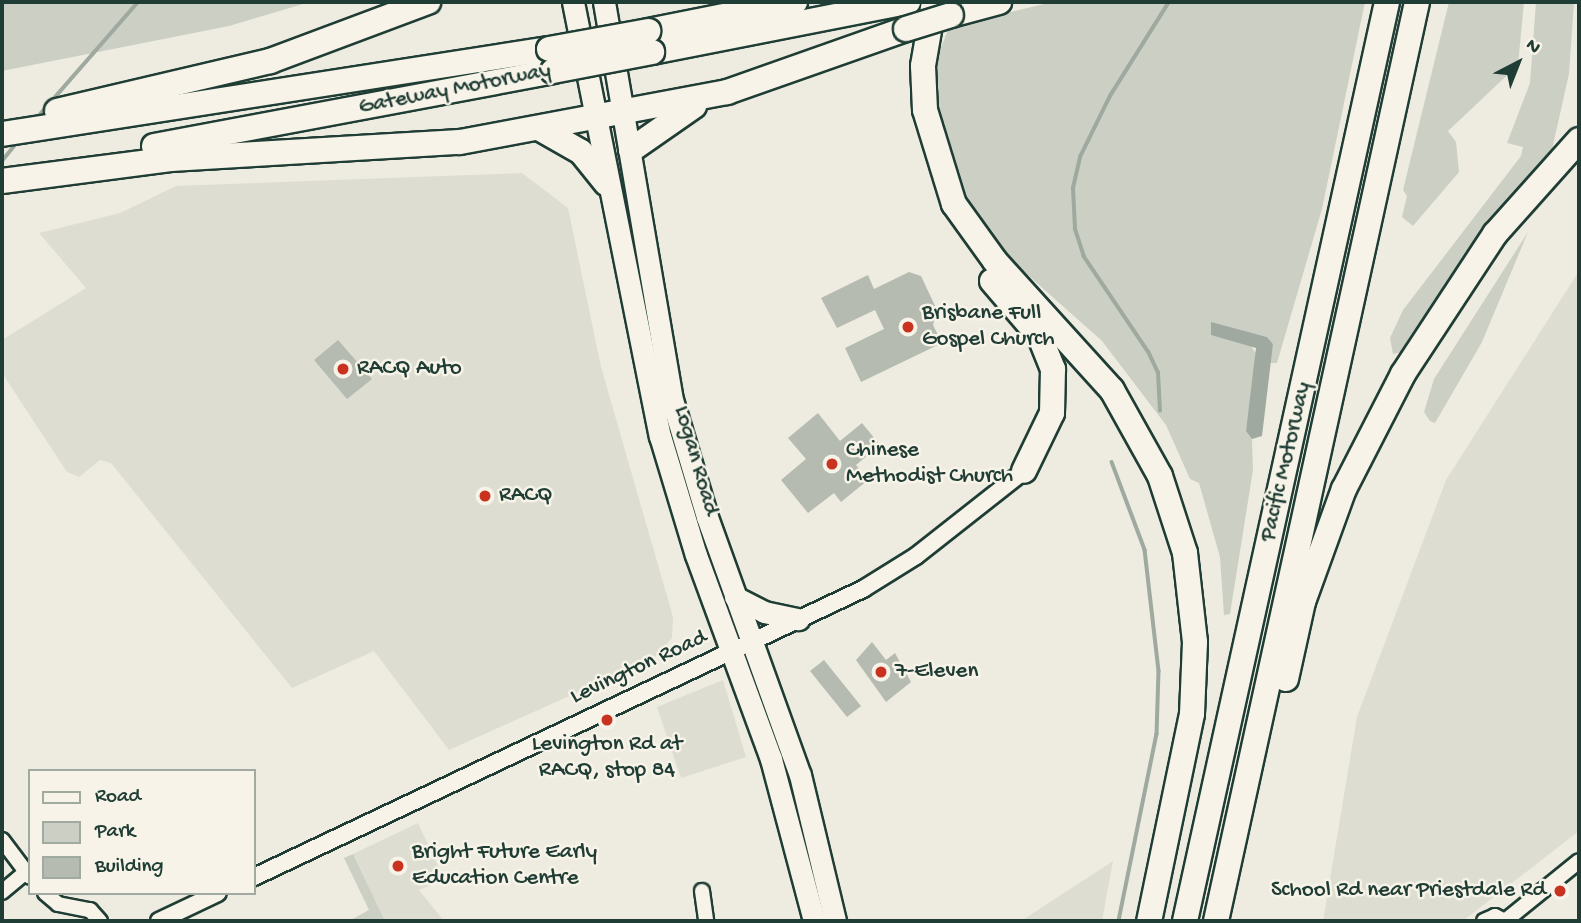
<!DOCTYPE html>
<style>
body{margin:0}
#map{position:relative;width:1581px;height:923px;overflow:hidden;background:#eeece1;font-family:"Gochi Hand",sans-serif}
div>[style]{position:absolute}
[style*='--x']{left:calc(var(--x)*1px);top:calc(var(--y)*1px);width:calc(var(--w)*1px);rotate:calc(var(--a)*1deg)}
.built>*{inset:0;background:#ddddd2}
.green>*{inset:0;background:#cccfc4}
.water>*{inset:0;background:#9fa99f}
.stream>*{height:3.5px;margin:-1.75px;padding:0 1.75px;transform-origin:1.75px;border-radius:1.75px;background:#9fa99f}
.building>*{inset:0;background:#b5bbb0}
.roads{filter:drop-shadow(2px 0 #1f3d34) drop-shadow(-2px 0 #1f3d34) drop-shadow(0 2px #1f3d34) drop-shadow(0 -2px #1f3d34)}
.minor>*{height:14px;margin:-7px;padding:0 7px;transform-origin:7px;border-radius:7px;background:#f7f3e8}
.tertiary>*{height:16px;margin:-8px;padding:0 8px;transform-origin:8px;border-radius:8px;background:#f7f3e8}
.primary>*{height:21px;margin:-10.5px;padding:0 10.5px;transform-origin:10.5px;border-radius:10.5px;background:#f7f3e8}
.motorway>*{height:24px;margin:-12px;padding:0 12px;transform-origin:12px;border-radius:12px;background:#f7f3e8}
.bridges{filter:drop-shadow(2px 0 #1f3d34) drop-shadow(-2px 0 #1f3d34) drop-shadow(0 2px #1f3d34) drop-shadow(0 -2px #1f3d34)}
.motorway-bridge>*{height:24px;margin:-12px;padding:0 12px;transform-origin:12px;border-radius:12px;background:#f7f3e8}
.dots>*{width:19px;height:19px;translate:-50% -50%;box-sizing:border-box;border:4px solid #f7f3e8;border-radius:50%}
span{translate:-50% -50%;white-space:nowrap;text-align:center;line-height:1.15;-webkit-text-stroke:5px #f7f3e8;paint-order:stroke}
.street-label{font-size:23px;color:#1f3d34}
.poi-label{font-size:23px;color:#1f3d34}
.left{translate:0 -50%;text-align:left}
.right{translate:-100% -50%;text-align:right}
.frame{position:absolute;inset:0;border:4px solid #1f3d34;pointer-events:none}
.legend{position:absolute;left:28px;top:769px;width:228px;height:126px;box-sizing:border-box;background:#f7f3e8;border:2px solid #a1aaa0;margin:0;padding:9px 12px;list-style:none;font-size:21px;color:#1f3d34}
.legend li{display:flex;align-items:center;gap:14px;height:35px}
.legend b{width:35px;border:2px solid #a1aaa0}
.north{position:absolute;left:1483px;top:28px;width:70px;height:70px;-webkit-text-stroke:5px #f7f3e8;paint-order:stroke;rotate:42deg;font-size:19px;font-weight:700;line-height:28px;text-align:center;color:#1f3d34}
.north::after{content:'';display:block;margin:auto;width:24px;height:32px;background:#1f3d34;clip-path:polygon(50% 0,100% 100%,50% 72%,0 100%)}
</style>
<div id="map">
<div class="built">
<div style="clip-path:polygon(522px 173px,568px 208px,601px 367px,673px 617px,672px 638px,654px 658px,449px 750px,374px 651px,292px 688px,111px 463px,100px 460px,79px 477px,67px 472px,2px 373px,2px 340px,86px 288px,39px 233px,120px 213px,176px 186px)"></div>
<div style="clip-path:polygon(1579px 271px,1579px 831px,1463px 921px,1323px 921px,1357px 717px,1446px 480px)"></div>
<div style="clip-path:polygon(723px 680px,746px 757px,681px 778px,657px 707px)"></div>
<div style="clip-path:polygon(418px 823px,444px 879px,419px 890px,444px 921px,385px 921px,353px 854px)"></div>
<div style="clip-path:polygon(1113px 861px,1102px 921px,1021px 921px)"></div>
</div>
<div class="green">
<div style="clip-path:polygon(2px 2px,310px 2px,229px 26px,2px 71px)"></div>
<div style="clip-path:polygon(1052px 2px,1365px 2px,1322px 209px,1277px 363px,1269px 363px,1273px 344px,1267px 337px,1211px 323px,1211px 335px,1249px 343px,1259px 358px,1246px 430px,1252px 439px,1253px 470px,1230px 614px,1224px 615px,1220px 557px,1199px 483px,1190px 479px,1166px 425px,1102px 341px,994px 245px,970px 215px,943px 148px,930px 76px,949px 27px)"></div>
<div style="clip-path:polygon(1449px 2px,1524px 2px,1518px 65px,1448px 131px,1456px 142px,1459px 172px,1413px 226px,1402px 217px,1407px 196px,1403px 190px)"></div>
<div style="clip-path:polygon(1536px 2px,1574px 2px,1569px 74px,1551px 154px,1489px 228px,1402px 352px,1393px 354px,1390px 338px,1403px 310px,1521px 156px,1523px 147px,1507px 143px,1530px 83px)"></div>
<div style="clip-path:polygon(1528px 232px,1482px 342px,1435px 423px,1430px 421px,1424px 412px,1434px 379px)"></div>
<div style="clip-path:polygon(353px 854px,385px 921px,349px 921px,369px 910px,344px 858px)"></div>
</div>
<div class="water">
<div style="clip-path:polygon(1211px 322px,1267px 337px,1273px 344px,1262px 436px,1252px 439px,1246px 431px,1256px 348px,1211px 335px)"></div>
</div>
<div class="stream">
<div style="--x:36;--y:119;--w:155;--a:-48.9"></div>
<div style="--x:2;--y:161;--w:26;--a:-51"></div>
<div style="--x:1160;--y:411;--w:38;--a:-93"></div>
<div style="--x:1158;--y:373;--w:23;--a:-115"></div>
<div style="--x:1148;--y:352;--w:115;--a:-124"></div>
<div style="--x:1084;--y:257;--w:29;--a:-108"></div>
<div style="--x:1075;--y:229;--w:41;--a:-92.8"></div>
<div style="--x:1073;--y:188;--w:32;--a:-77"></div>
<div style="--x:1080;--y:157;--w:68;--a:-63.8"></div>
<div style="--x:1110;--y:96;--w:111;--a:-57.9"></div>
<div style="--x:1112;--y:462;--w:94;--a:69.4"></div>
<div style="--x:1145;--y:550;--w:122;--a:83.4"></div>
<div style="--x:1159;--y:671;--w:63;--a:91.8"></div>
<div style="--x:1157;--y:734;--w:191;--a:101.5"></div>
</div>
<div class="building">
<div style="clip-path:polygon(909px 272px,921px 276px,937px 310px,933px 325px,942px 343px,861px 382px,845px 348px,884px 329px,875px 310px,837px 328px,821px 298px,868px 275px,874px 289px)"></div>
<div style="clip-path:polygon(338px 340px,372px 379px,347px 399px,314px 360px)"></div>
<div style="clip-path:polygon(818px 413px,840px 441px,862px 423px,880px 445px,856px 465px,868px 480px,841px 502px,834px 493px,808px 513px,781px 480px,806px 459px,788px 438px)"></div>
<div style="clip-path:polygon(872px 642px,886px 660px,895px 653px,911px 682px,886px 702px,856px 660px)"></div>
<div style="clip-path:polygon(824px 660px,861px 706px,847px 717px,810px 671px)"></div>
</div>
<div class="roads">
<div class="minor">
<div style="--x:2;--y:840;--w:46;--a:52.9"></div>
<div style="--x:702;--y:891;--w:30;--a:82"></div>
<div style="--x:2;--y:892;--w:31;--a:-40"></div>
<div style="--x:45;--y:893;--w:17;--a:40"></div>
<div style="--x:58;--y:904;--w:33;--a:11"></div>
<div style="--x:90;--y:910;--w:15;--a:48"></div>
<div style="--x:1484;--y:921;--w:12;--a:-24"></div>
<div style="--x:1495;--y:916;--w:11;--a:27"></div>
<div style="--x:1505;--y:921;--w:95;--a:-39"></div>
</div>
<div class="tertiary">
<div style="--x:254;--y:877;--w:674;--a:-25.31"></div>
<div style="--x:863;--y:589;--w:62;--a:-31.9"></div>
<div style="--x:916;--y:556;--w:137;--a:-38.2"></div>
<div style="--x:159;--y:921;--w:65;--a:-25.4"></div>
</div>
<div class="primary">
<div style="--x:573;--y:2;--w:443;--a:78.7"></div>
<div style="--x:660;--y:436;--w:124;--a:73.2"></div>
<div style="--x:696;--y:555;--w:217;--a:69.8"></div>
<div style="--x:771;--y:759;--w:168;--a:75.1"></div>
<div style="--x:604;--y:2;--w:400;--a:80.3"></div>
<div style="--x:671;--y:396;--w:126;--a:73.4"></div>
<div style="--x:707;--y:517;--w:274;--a:70.2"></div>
<div style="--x:800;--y:775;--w:150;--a:76.5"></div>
<div style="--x:735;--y:597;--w:33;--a:27"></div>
<div style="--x:764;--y:612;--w:35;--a:12"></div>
</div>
<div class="motorway">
<div style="--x:934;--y:2;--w:65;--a:99.8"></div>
<div style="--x:923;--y:66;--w:44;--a:87.4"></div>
<div style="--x:925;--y:110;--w:98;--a:72.9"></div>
<div style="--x:954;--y:204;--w:70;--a:54.3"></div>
<div style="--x:995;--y:261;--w:174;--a:47.8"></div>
<div style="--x:1112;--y:390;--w:98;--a:60.8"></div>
<div style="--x:1160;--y:476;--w:81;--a:72"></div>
<div style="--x:1185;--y:553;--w:90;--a:83.6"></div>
<div style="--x:1195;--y:642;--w:72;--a:92.4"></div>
<div style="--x:1192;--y:714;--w:211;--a:101.7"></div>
<div style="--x:951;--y:15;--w:50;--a:-15.2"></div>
<div style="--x:648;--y:31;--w:150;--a:-11.2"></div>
<div style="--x:652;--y:52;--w:261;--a:-11.1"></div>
<div style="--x:57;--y:111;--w:219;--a:-13.2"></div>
<div style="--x:270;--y:61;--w:169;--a:-20.5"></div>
<div style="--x:539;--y:128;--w:48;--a:29.7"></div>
<div style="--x:581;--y:152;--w:40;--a:51"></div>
<div style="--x:2;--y:134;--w:554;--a:-8.83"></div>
<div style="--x:154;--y:146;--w:406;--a:-10.6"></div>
<div style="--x:631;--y:150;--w:77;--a:-34.9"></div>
<div style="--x:2;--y:181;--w:170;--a:-7.4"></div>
<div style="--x:171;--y:159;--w:289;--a:-3.4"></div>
<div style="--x:460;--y:142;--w:272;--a:-10.6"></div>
<div style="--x:727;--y:92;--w:190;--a:-19.4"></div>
<div style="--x:992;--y:281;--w:74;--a:49.4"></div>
<div style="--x:1040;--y:337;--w:35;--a:68"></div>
<div style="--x:1053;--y:369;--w:44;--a:91.3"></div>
<div style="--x:1052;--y:413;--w:64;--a:115.8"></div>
<div style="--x:1286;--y:679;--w:79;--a:-77.6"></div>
<div style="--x:1303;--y:602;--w:120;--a:-70.1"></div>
<div style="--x:1344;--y:489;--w:129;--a:-62.8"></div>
<div style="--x:1403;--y:374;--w:168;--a:-56.7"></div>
<div style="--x:1495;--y:234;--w:126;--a:-48.2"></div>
<div style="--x:1185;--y:921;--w:941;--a:-77.6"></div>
<div style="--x:1216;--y:921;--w:941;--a:-77.66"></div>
</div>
</div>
<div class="bridges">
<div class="motorway-bridge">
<div style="--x:906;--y:29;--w:47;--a:-17.3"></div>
<div style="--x:549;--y:49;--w:101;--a:-10.3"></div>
<div style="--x:553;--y:71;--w:101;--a:-10.9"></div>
</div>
</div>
<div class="dots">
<div style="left:908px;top:327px;background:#c8321e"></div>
<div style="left:343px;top:369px;background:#c8321e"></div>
<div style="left:832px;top:464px;background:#c8321e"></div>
<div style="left:485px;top:496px;background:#c8321e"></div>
<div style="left:881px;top:672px;background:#c8321e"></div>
<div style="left:607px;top:720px;background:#c8321e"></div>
<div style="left:398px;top:866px;background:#c8321e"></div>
<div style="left:1560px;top:891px;background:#c8321e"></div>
</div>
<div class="street-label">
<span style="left:455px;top:90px;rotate:-11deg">Gateway Motorway</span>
<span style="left:695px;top:461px;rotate:74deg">Logan Road</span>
<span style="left:1287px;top:462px;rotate:-77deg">Pacific Motorway</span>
<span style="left:639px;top:668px;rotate:-25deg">Levington Road</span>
</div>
<div class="poi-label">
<span class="left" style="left:922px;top:327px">Brisbane Full<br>Gospel Church</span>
<span class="left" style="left:357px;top:369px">RACQ Auto</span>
<span class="left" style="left:846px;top:464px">Chinese<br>Methodist Church</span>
<span class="left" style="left:499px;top:496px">RACQ</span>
<span class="left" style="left:895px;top:672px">7-Eleven</span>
<span style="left:607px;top:758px">Levington Rd at<br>RACQ, stop 84</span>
<span class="left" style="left:412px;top:866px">Bright Future Early<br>Education Centre</span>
<span class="right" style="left:1546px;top:891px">School Rd near Priestdale Rd</span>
</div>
<div class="frame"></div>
<ul class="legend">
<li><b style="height:9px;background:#f7f3e8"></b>Road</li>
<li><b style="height:19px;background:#cccfc4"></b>Park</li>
<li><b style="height:19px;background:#b5bbb0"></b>Building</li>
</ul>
<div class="north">N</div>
</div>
